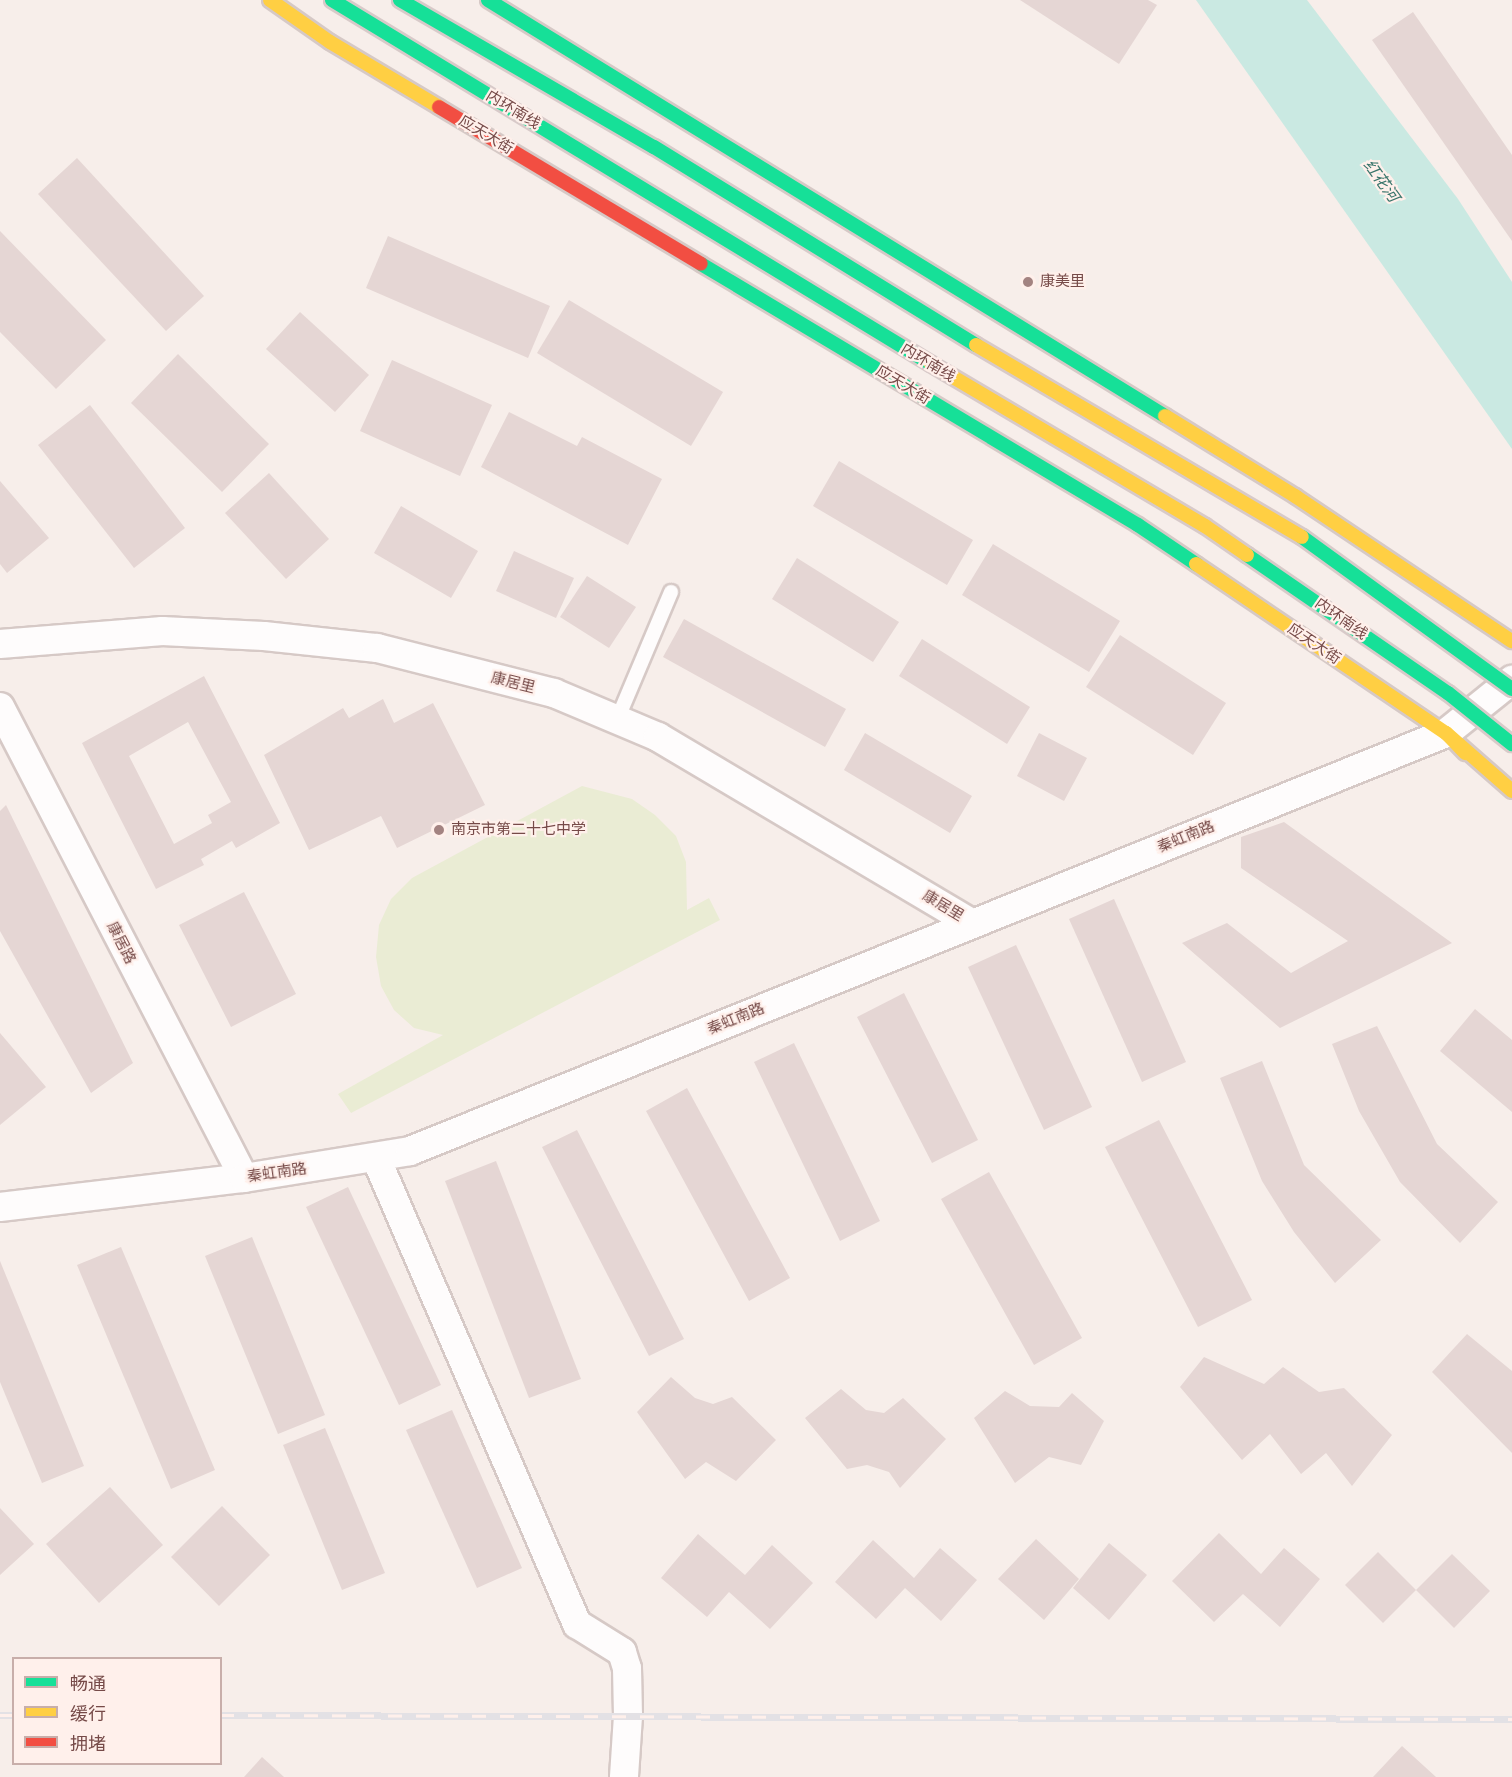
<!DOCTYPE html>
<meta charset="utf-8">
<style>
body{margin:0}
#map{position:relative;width:1512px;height:1777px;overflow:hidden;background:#f7eeea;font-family:"Nunito Sans","Noto Sans SC",sans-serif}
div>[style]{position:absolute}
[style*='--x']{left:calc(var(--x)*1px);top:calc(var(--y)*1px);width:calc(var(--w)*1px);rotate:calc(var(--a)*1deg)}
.green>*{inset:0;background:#eaecd4}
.water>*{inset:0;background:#cae9e2}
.building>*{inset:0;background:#e5d6d4}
.roads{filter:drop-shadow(2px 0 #d6c9c6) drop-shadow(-2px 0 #d6c9c6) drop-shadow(0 2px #d6c9c6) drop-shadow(0 -2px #d6c9c6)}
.lane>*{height:14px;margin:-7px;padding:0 7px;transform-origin:7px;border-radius:7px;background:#fefcfc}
.street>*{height:28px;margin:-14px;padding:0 14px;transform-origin:14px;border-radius:14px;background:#fefcfc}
.fast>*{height:14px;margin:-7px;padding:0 7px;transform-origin:7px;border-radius:7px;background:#16e098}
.slow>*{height:14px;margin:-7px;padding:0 7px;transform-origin:7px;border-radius:7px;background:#ffcf43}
.jam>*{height:14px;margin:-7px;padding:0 7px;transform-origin:7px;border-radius:7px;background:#f24e42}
.rail>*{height:7px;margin-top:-3.5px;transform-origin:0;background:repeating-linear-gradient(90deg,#fff0eb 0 14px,#e3e1e5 0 28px);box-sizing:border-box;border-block:2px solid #e3e1e5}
.bridges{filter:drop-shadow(2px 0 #d8cac9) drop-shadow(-2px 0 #d8cac9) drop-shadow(0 2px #d8cac9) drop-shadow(0 -2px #d8cac9)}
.fast-bridge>*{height:14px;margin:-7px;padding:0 7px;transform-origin:7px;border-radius:7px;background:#16e098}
.slow-bridge>*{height:14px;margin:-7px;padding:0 7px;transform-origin:7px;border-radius:7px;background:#ffcf43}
.dots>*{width:16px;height:16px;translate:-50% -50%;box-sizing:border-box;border:3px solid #fff0eb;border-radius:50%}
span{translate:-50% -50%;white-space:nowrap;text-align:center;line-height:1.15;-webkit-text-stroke:4.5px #fff0eb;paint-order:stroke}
.street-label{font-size:15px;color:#764a48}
.poi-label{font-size:15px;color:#764a48}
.left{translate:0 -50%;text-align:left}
.water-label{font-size:16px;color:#39756b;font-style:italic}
.legend{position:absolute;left:12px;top:1657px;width:210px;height:108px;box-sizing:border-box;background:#fff0eb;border:2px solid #c8aeaa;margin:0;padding:8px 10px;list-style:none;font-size:18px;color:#764a48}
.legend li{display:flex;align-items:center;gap:12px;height:30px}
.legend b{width:30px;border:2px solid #c8aeaa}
</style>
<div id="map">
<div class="green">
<div style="clip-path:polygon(582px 786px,632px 799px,655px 815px,676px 836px,686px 862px,687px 910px,709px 898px,720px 920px,351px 1113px,338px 1094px,443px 1035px,414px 1028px,394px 1010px,381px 986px,376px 957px,379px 925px,391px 899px,412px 878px)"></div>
</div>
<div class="water">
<div style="clip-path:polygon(1196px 0,1307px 0,1458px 199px,1512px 282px,1512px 449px)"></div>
</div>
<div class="building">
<div style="clip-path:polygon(1020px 0,1148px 0,1157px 5px,1119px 64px)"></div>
<div style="clip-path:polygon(1413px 12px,1512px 155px,1512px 241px,1372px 40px)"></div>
<div style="clip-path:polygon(77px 158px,204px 296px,166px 331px,38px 194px)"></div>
<div style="clip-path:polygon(0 231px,106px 340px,56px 389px,0 332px)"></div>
<div style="clip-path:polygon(388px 236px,550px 306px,528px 358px,366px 288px)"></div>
<div style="clip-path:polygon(569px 300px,723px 392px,691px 446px,537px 353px)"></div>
<div style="clip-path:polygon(300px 312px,369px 375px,335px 412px,266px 349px)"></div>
<div style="clip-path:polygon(178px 354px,269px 444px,222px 492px,131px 403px)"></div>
<div style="clip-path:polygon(392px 360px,492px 405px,460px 476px,360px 431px)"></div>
<div style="clip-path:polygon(90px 405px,185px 528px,134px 568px,38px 445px)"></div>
<div style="clip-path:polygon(509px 412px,577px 446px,582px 437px,662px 479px,628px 545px,481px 467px)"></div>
<div style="clip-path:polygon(839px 461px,973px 540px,947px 585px,813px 506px)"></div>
<div style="clip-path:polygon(269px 473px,329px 539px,286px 579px,225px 513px)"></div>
<div style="clip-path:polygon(0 481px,49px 538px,7px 573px,0 564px)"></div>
<div style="clip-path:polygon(401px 506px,478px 551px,451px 598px,374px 553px)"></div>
<div style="clip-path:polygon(993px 544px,1120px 621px,1089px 672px,962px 595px)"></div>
<div style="clip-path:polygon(514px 551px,574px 578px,556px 618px,496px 591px)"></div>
<div style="clip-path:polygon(797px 558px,899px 622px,873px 662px,772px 599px)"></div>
<div style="clip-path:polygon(587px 576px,636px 607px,609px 648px,560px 617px)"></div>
<div style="clip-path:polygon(684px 619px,846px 709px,825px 747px,663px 657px)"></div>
<div style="clip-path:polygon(1120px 635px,1226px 703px,1193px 755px,1086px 687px)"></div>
<div style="clip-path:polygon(922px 639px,1030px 707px,1007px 744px,899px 676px)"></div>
<div style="clip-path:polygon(evenodd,204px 676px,280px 823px,236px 848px,232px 841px,201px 859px,204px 865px,156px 889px,82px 743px,204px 676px,188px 722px,231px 802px,208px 815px,212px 823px,174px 844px,129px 756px,188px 722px)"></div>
<div style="clip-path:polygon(383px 699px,394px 723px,433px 703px,485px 805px,397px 848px,381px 816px,309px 850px,264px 755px,343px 708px,349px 718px)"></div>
<div style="clip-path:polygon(865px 733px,972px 796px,950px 833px,844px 770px)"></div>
<div style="clip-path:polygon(1039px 733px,1087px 758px,1064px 801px,1017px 776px)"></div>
<div style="clip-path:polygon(6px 805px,133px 1063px,91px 1093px,0 931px,0 811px)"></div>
<div style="clip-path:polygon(1284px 822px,1452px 943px,1280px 1028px,1182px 943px,1227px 923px,1291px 973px,1348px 941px,1241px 868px,1241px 837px)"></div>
<div style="clip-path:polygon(244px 892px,296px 994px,231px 1027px,179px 925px)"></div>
<div style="clip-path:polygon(1114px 899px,1186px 1062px,1142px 1082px,1069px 919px)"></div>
<div style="clip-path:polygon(1016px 945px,1092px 1107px,1044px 1130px,968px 967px)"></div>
<div style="clip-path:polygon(904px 993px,978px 1140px,932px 1163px,857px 1017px)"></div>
<div style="clip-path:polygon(1475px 1009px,1512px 1040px,1512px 1112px,1440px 1051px)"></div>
<div style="clip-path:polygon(1377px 1026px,1437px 1144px,1498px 1202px,1460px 1243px,1400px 1182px,1359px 1111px,1332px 1044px)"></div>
<div style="clip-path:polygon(0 1033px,46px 1087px,0 1125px)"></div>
<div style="clip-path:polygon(794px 1043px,880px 1221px,840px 1241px,754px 1062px)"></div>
<div style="clip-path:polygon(1262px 1061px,1304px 1165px,1381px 1240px,1335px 1283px,1294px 1232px,1262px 1181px,1220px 1078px)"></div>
<div style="clip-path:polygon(687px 1088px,790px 1278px,749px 1301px,646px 1111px)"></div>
<div style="clip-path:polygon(1159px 1120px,1252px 1300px,1198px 1327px,1105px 1147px)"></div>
<div style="clip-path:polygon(577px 1130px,684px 1339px,649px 1356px,542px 1147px)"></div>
<div style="clip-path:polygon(496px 1161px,581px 1379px,529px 1398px,445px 1181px)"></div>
<div style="clip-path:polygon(989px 1172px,1082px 1338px,1034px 1365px,941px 1199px)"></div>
<div style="clip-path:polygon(348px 1187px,441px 1385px,399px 1405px,306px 1207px)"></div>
<div style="clip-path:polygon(252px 1237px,325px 1415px,278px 1434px,205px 1256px)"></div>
<div style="clip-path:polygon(121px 1247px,215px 1470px,171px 1489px,77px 1265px)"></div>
<div style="clip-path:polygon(0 1261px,84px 1466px,42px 1483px,0 1382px)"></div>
<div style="clip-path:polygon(1467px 1334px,1512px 1371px,1512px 1453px,1432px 1372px)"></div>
<div style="clip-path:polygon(1204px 1357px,1264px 1384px,1283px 1367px,1319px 1392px,1344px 1388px,1392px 1435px,1352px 1486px,1326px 1453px,1301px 1474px,1270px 1434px,1242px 1460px,1180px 1387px)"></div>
<div style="clip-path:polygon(671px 1377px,695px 1398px,713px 1404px,732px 1397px,776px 1440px,736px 1481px,706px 1462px,685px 1479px,637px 1412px)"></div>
<div style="clip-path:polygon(841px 1389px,866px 1410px,884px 1413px,903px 1398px,946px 1439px,900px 1488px,889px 1472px,867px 1465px,847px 1469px,805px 1418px)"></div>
<div style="clip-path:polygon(1005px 1391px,1030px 1406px,1059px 1407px,1072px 1393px,1104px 1421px,1081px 1465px,1049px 1457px,1015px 1483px,974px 1418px)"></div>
<div style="clip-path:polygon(452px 1410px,522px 1568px,477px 1588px,406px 1430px)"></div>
<div style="clip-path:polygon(325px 1428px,385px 1573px,342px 1590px,283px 1445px)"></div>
<div style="clip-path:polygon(110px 1487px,163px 1545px,99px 1603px,46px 1544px)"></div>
<div style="clip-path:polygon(222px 1506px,270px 1555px,219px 1606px,171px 1557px)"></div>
<div style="clip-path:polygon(0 1508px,34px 1544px,0 1575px)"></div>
<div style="clip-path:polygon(1219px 1533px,1261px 1574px,1284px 1548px,1320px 1579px,1280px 1627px,1243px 1594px,1214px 1622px,1172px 1581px)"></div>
<div style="clip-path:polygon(698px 1534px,745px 1575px,772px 1545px,813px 1583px,770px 1629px,729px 1592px,707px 1617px,661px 1578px)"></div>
<div style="clip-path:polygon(1036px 1539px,1079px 1579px,1044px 1620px,998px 1579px)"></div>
<div style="clip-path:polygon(873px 1540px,914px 1578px,940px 1548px,977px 1580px,941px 1621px,905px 1588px,876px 1619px,835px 1582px)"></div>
<div style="clip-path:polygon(1109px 1543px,1147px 1575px,1109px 1620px,1073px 1588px)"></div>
<div style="clip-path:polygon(1378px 1552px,1416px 1590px,1383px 1623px,1345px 1585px)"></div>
<div style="clip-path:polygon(1452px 1554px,1490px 1591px,1454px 1628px,1416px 1590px)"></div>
<div style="clip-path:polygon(1402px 1746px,1436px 1777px,1373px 1777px)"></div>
<div style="clip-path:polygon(262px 1757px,284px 1777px,244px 1777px)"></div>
</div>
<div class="roads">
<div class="lane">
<div style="--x:617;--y:720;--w:139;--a:-67.1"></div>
</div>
<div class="street">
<div style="--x:0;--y:644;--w:163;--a:-4.6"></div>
<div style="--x:162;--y:631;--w:102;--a:2.8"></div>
<div style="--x:264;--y:636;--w:114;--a:6.1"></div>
<div style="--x:377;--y:648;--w:183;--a:14.3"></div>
<div style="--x:554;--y:693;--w:113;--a:22.9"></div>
<div style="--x:658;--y:737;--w:364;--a:30.7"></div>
<div style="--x:0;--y:707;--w:530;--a:62.61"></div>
<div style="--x:376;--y:1158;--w:508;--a:66.67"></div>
<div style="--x:577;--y:1624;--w:53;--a:31.9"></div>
<div style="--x:622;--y:1652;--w:17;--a:73"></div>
<div style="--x:627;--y:1668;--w:48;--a:88.8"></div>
<div style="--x:628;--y:1716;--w:61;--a:93.8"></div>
<div style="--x:0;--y:1207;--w:246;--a:-6.8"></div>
<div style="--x:244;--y:1178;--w:168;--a:-9.2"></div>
<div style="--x:410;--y:1151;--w:1117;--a:-21.97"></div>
<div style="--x:1446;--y:733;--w:85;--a:-38.8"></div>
</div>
<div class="fast">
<div style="--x:488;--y:0;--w:795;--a:31.57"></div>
<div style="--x:701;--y:264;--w:509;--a:30.85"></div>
<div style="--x:1138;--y:525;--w:70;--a:33.9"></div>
</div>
<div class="slow">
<div style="--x:270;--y:0;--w:73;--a:35"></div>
<div style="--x:330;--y:42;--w:127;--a:30.8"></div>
<div style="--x:1165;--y:416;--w:153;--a:31.6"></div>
<div style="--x:1295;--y:496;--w:261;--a:33.8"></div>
<div style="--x:1196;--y:564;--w:302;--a:34.1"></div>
<div style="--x:1446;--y:733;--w:28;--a:46"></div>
<div style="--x:1446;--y:733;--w:88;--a:41.3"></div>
</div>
<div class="jam">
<div style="--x:439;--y:107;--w:305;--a:30.9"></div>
</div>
</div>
<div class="rail">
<div style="--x:0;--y:1715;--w:14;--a:0"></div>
<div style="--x:220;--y:1715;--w:1292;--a:0.18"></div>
</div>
<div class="bridges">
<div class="fast-bridge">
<div style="--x:332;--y:0;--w:701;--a:31.29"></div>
<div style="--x:400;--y:0;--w:293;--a:30.1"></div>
<div style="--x:654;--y:147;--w:378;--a:31.6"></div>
<div style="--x:1302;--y:537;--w:259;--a:35.9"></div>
<div style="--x:1247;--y:555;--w:244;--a:34.5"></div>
<div style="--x:1448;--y:693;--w:82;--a:38.6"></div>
</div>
<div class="slow-bridge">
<div style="--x:976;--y:345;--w:378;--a:30.5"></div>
<div style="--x:931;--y:364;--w:318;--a:30.6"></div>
<div style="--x:1205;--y:526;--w:51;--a:34.6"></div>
</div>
</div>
<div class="dots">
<div style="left:1028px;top:282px;background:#a38381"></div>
<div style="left:439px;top:830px;background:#a38381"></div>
</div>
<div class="street-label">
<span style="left:513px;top:110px;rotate:31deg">内环南线</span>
<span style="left:486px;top:135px;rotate:31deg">应天大街</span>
<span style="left:928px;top:363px;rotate:31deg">内环南线</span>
<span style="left:903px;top:385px;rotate:31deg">应天大街</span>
<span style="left:1341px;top:619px;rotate:35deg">内环南线</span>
<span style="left:1314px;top:644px;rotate:34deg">应天大街</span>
<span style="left:513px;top:683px;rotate:14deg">康居里</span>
<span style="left:1186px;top:837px;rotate:-22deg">秦虹南路</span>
<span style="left:943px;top:906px;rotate:31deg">康居里</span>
<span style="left:121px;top:943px;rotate:63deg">康居路</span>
<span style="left:736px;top:1019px;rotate:-22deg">秦虹南路</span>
<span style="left:277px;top:1173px;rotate:-8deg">秦虹南路</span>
</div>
<div class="poi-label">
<span class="left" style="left:1040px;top:282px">康美里</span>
<span class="left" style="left:451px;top:830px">南京市第二十七中学</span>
</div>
<div class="water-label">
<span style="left:1381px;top:181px;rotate:54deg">红花河</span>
</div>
<ul class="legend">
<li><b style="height:8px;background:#16e098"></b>畅通</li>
<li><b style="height:8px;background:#ffcf43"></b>缓行</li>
<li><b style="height:8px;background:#f24e42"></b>拥堵</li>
</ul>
</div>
